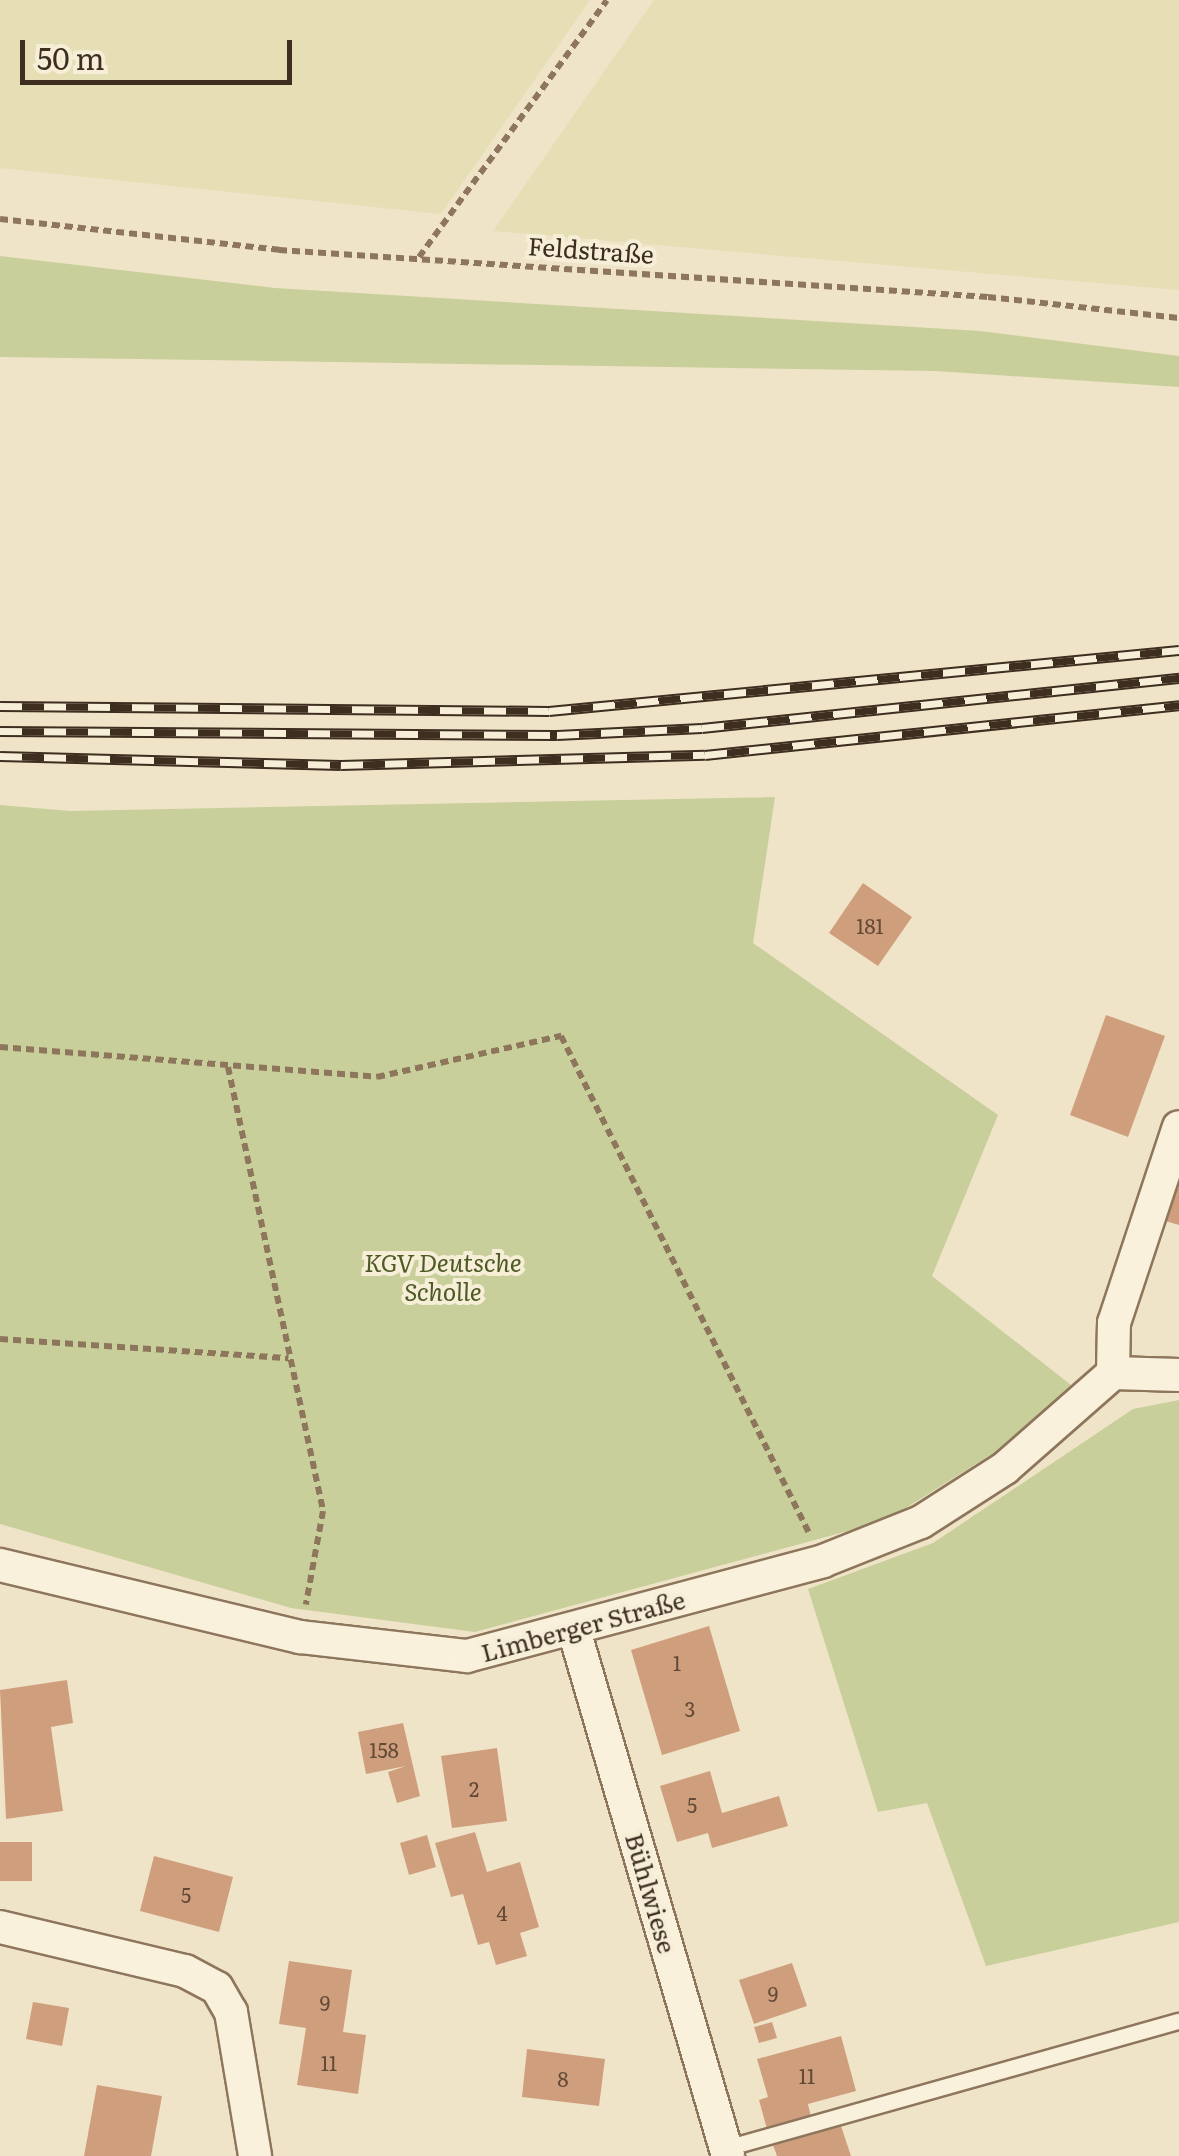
<!DOCTYPE html>
<meta charset="utf-8">
<style>
body{margin:0}
#map{position:relative;width:1179px;height:2156px;overflow:hidden;background:#f0e4c8;font-family:Literata,serif}
div>[style]{position:absolute}
[style*='--x']{left:calc(var(--x)*1px);top:calc(var(--y)*1px);width:calc(var(--w)*1px);rotate:calc(var(--a)*1deg)}
.farmland>*{inset:0;background:#e6deb5}
.green>*{inset:0;background:#c9cf9b}
.building>*{inset:0;background:#cf9f7d}
.path>*{height:6px;margin-top:-3px;transform-origin:0;background:repeating-linear-gradient(90deg,#8d765c 0 8px,transparent 0 13px)}
.roads{filter:drop-shadow(2px 0 #8d765c) drop-shadow(-2px 0 #8d765c) drop-shadow(0 2px #8d765c) drop-shadow(0 -2px #8d765c)}
.lane>*{height:15px;margin:-7.5px;padding:0 7.5px;transform-origin:7.5px;border-radius:7.5px;background:#faf1dc}
.street>*{height:32px;margin:-16px;padding:0 16px;transform-origin:16px;border-radius:16px;background:#faf1dc}
.rail>*{height:11px;margin-top:-5.5px;transform-origin:0;background:repeating-linear-gradient(90deg,#f7eed8 0 22px,#3d2e20 0 44px);box-sizing:border-box;border-block:2px solid #3d2e20}
span{translate:-50% -50%;white-space:nowrap;text-align:center;line-height:1.15;-webkit-text-stroke:8px #f7eed8;paint-order:stroke}
.number-label{font-size:20px;color:#624a37}
.number-label span{-webkit-text-stroke-width:0}
.street-label{font-size:25px;color:#3d2e20}
.park-label{font-size:25px;color:#4d5a26;font-style:italic}
.scale{position:absolute;left:20px;top:40px;width:272px;height:45px;box-sizing:border-box;border:5px solid #3d2e20;border-top:0;padding-left:12px;font-size:30px;line-height:35px;white-space:nowrap;color:#3d2e20;-webkit-text-stroke:8px #f7eed8;paint-order:stroke}
</style>
<div id="map">
<div class="farmland">
<div style="clip-path:polygon(0 0,590px 0,441px 214px,0 168px)"></div>
<div style="clip-path:polygon(654px 0,1179px 0,1179px 290px,493px 231px)"></div>
</div>
<div class="green">
<div style="clip-path:polygon(0 256px,275px 288px,980px 331px,1179px 356px,1179px 387px,935px 371px,0 357px)"></div>
<div style="clip-path:polygon(775px 797px,753px 943px,998px 1115px,932px 1276px,1071px 1385px,995px 1452px,885px 1521px,475px 1632px,291px 1608px,0 1524px,0 805px,70px 811px)"></div>
<div style="clip-path:polygon(1179px 1400px,1179px 1922px,986px 1966px,927px 1803px,878px 1812px,808px 1589px,933px 1543px,1133px 1409px)"></div>
</div>
<div class="building">
<div style="clip-path:polygon(863px 883px,912px 917px,878px 966px,829px 933px)"></div>
<div style="clip-path:polygon(1106px 1015px,1165px 1036px,1128px 1137px,1070px 1115px)"></div>
<div style="clip-path:polygon(1179px 1168px,1179px 1225px,1162px 1220px)"></div>
<div style="clip-path:polygon(709px 1626px,740px 1731px,662px 1755px,631px 1650px)"></div>
<div style="clip-path:polygon(67px 1680px,73px 1723px,51px 1727px,63px 1811px,6px 1819px,0 1690px)"></div>
<div style="clip-path:polygon(403px 1723px,420px 1796px,397px 1803px,388px 1772px,406px 1766px,366px 1774px,358px 1732px)"></div>
<div style="clip-path:polygon(497px 1748px,507px 1821px,452px 1828px,441px 1756px)"></div>
<div style="clip-path:polygon(710px 1771px,722px 1813px,779px 1796px,788px 1826px,712px 1848px,708px 1833px,677px 1842px,660px 1786px)"></div>
<div style="clip-path:polygon(475px 1832px,487px 1872px,520px 1862px,539px 1927px,520px 1933px,527px 1956px,496px 1965px,489px 1942px,478px 1945px,463px 1894px,451px 1897px,435px 1843px)"></div>
<div style="clip-path:polygon(427px 1835px,436px 1867px,409px 1875px,400px 1843px)"></div>
<div style="clip-path:polygon(0 1842px,32px 1842px,32px 1881px,0 1881px)"></div>
<div style="clip-path:polygon(154px 1856px,233px 1877px,219px 1932px,140px 1911px)"></div>
<div style="clip-path:polygon(289px 1961px,352px 1970px,343px 2032px,366px 2035px,358px 2094px,297px 2085px,306px 2028px,279px 2024px)"></div>
<div style="clip-path:polygon(792px 1963px,807px 2006px,754px 2024px,739px 1980px)"></div>
<div style="clip-path:polygon(33px 2002px,69px 2008px,62px 2046px,26px 2039px)"></div>
<div style="clip-path:polygon(772px 2022px,777px 2038px,759px 2043px,754px 2027px)"></div>
<div style="clip-path:polygon(841px 2036px,856px 2091px,808px 2104px,811px 2117px,767px 2129px,759px 2100px,768px 2097px,757px 2059px)"></div>
<div style="clip-path:polygon(527px 2049px,605px 2059px,599px 2106px,522px 2097px)"></div>
<div style="clip-path:polygon(97px 2085px,162px 2096px,151px 2156px,84px 2156px)"></div>
<div style="clip-path:polygon(840px 2123px,851px 2156px,777px 2156px,773px 2145px)"></div>
</div>
<div class="path">
<div style="--x:0;--y:219;--w:281;--a:6.3"></div>
<div style="--x:279;--y:250;--w:711;--a:3.79"></div>
<div style="--x:988;--y:297;--w:192;--a:6.3"></div>
<div style="--x:419;--y:257;--w:318;--a:-53.8"></div>
<div style="--x:0;--y:1047;--w:378;--a:4.5"></div>
<div style="--x:377;--y:1077;--w:189;--a:-12.6"></div>
<div style="--x:561;--y:1036;--w:555;--a:63.48"></div>
<div style="--x:228;--y:1067;--w:454;--a:77.9"></div>
<div style="--x:323;--y:1511;--w:95;--a:100.4"></div>
<div style="--x:0;--y:1339;--w:289;--a:3.8"></div>
</div>
<div class="roads">
<div class="lane">
<div style="--x:726;--y:2148;--w:470;--a:-15.7"></div>
</div>
<div class="street">
<div style="--x:1113;--y:1373;--w:50;--a:-88.9"></div>
<div style="--x:1114;--y:1323;--w:206;--a:-71.7"></div>
<div style="--x:0;--y:1565;--w:309;--a:13.5"></div>
<div style="--x:300;--y:1637;--w:168;--a:6.5"></div>
<div style="--x:467;--y:1656;--w:368;--a:-14.9"></div>
<div style="--x:823;--y:1561;--w:105;--a:-21.7"></div>
<div style="--x:921;--y:1522;--w:100;--a:-32.7"></div>
<div style="--x:1005;--y:1468;--w:144;--a:-41.3"></div>
<div style="--x:1113;--y:1373;--w:66;--a:1.7"></div>
<div style="--x:574;--y:1630;--w:548;--a:73.68"></div>
<div style="--x:0;--y:1927;--w:190;--a:13.4"></div>
<div style="--x:185;--y:1971;--w:36;--a:28"></div>
<div style="--x:217;--y:1988;--w:28;--a:60"></div>
<div style="--x:231;--y:2012;--w:146;--a:80.5"></div>
</div>
</div>
<div class="rail">
<div style="--x:0;--y:706;--w:549;--a:0.52"></div>
<div style="--x:549;--y:711;--w:633;--a:-5.53"></div>
<div style="--x:0;--y:731;--w:557;--a:0.41"></div>
<div style="--x:557;--y:735;--w:145;--a:-2.8"></div>
<div style="--x:702;--y:728;--w:480;--a:-6"></div>
<div style="--x:0;--y:756;--w:341;--a:1.5"></div>
<div style="--x:341;--y:765;--w:364;--a:-1.6"></div>
<div style="--x:705;--y:755;--w:477;--a:-6"></div>
</div>
<div class="number-label">
<span style="left:870px;top:925px">181</span>
<span style="left:677px;top:1662px">1</span>
<span style="left:690px;top:1708px">3</span>
<span style="left:384px;top:1749px">158</span>
<span style="left:474px;top:1788px">2</span>
<span style="left:692px;top:1804px">5</span>
<span style="left:186px;top:1894px">5</span>
<span style="left:502px;top:1912px">4</span>
<span style="left:773px;top:1993px">9</span>
<span style="left:325px;top:2002px">9</span>
<span style="left:329px;top:2062px">11</span>
<span style="left:807px;top:2075px">11</span>
<span style="left:563px;top:2078px">8</span>
</div>
<div class="street-label">
<span style="left:591px;top:250px;rotate:4deg">Feldstraße</span>
<span style="left:583px;top:1626px;rotate:-15deg">Limberger Straße</span>
<span style="left:651px;top:1893px;rotate:74deg">Bühlwiese</span>
</div>
<div class="park-label">
<span style="left:443px;top:1277px">KGV Deutsche<br>Scholle</span>
</div>
<div class="scale">50 m</div>
</div>
